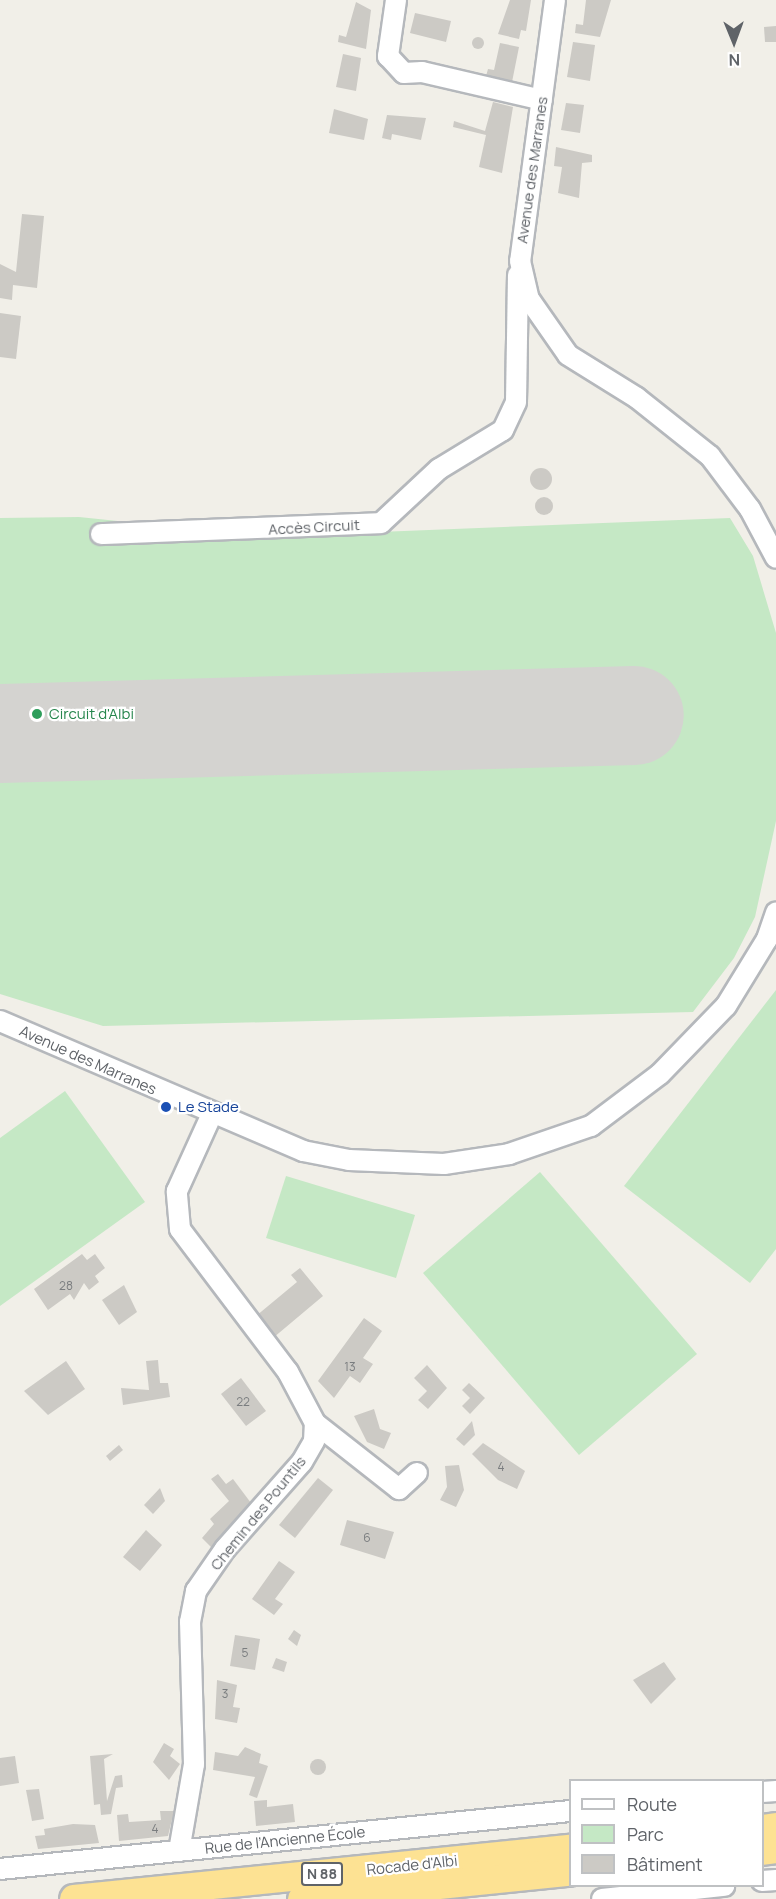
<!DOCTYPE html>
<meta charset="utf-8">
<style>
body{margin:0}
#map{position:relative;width:776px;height:1899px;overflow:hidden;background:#f1efe8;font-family:Manrope,sans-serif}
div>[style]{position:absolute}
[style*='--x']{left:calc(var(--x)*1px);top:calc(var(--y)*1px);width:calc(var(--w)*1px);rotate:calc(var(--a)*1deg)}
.green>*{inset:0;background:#c5e8c5}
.runway>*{height:99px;margin:-49.5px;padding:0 49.5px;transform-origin:49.5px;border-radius:49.5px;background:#d4d3d0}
.building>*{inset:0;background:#cccac5}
.round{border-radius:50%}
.roads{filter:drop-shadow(2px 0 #b5b8bc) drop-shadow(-2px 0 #b5b8bc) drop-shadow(0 2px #b5b8bc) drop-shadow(0 -2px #b5b8bc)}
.minor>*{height:20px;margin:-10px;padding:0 10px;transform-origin:10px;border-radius:10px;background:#fff}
.highway>*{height:28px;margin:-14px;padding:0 14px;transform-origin:14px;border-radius:14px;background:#fde293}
.dots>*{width:16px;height:16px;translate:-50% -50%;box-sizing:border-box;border:3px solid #fff;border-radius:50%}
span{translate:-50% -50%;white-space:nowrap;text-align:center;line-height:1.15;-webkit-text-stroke:4.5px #fff;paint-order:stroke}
.number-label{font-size:12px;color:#7a7d7f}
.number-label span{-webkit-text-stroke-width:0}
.shield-label span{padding:2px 4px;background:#fff;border:2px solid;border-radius:4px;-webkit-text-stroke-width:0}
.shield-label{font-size:14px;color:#5f6368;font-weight:700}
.street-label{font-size:15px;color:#5f6368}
.leisure-label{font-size:15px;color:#27864d}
.left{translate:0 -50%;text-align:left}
.transit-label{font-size:15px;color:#164399}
.legend{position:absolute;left:569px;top:1779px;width:195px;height:108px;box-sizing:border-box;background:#fff;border:2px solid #bfc1c3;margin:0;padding:8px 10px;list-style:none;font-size:18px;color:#5f6368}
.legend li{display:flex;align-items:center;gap:12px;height:30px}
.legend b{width:30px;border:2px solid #bfc1c3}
.north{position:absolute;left:704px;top:12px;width:60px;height:60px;-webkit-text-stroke:4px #fff;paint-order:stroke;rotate:179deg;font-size:16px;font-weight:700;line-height:24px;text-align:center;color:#5f6368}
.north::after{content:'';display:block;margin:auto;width:21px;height:27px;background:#5f6368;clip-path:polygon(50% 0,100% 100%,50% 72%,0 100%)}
</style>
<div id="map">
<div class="green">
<div style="clip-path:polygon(evenodd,79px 517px,185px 528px,329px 534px,730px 518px,753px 556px,776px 633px,776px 821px,755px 917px,734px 958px,693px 1012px,103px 1026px,0 994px,0 518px,79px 517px,633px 681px,634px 751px,76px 765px,73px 697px,633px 681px)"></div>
<div style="clip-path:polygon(776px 990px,776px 1249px,750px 1283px,624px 1186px)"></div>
<div style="clip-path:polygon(65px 1091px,145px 1202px,0 1306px,0 1138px)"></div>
<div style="clip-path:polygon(540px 1172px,697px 1354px,579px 1455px,423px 1273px)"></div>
<div style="clip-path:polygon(286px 1176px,415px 1215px,396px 1278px,266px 1238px)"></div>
</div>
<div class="runway">
<div style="--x:0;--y:733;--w:634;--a:-1.63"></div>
</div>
<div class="building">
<div style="clip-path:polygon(510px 0,531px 0,526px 31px,521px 30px,519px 39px,498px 34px)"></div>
<div style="clip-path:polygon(586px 0,611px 0,600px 37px,575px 33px,576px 24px,583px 25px)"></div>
<div style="clip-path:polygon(356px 2px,371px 10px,366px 49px,338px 42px,339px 35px,346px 37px)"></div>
<div style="clip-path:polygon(415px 13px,451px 21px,446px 42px,410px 33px)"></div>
<div style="clip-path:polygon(776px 26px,776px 42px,765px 42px,764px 27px)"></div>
<div class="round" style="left:472px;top:37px;width:12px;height:12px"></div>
<div style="clip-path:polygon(573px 42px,595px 45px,590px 81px,567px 77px)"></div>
<div style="clip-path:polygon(500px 43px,519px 47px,512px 82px,486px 76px,488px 69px,494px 70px)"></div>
<div style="clip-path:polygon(343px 54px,361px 58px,356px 91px,336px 87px)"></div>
<div style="clip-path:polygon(493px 102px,513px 107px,502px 173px,479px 167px,486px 135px,453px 127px,454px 121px,485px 131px)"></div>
<div style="clip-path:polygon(566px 103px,584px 105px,580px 133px,561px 130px)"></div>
<div style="clip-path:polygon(334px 109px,368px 119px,364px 140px,329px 133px)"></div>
<div style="clip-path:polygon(387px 115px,426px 118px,421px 140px,392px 134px,391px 140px,382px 138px)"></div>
<div style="clip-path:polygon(556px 147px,592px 155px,592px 162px,582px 163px,579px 198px,558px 193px,562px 167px,554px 166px)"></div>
<div style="clip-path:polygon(22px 214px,44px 216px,37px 288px,13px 285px,12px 300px,0 298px,0 264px,16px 272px)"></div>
<div style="clip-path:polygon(0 313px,21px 316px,16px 359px,0 357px)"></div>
<div class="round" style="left:530px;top:468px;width:22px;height:22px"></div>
<div class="round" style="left:535px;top:497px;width:18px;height:18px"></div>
<div style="clip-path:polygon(82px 1254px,87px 1260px,95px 1254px,105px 1268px,95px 1276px,99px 1282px,89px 1290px,84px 1283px,74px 1300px,70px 1294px,48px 1310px,34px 1289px)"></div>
<div style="clip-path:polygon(300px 1268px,323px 1296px,273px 1338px,256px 1316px,297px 1282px,291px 1275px)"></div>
<div style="clip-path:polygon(124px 1285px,137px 1312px,119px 1325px,102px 1300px)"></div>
<div style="clip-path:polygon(364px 1318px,382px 1331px,363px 1358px,373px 1364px,360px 1383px,350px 1376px,334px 1398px,318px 1381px)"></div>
<div style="clip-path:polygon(158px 1360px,160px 1383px,168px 1383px,170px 1397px,123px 1405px,121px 1388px,149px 1390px,146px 1361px)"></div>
<div style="clip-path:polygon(66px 1361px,85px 1389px,48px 1415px,24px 1391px)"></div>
<div style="clip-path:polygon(427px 1365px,447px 1388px,428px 1409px,418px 1400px,427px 1391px,414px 1378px)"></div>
<div style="clip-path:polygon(241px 1378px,266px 1411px,246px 1426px,221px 1394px)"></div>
<div style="clip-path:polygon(469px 1383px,485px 1398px,470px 1414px,462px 1406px,470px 1398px,462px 1390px)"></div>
<div style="clip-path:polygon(374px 1409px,380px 1429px,391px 1433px,384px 1449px,367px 1442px,354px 1416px)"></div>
<div style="clip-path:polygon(472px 1421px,475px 1435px,464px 1446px,456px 1439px)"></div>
<div style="clip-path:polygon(483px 1443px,525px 1471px,517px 1489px,498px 1480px,472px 1454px)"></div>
<div style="clip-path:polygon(119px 1445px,123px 1450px,110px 1461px,106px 1456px)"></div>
<div style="clip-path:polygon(459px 1465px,464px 1490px,456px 1507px,440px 1500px,447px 1487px,445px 1466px)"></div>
<div style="clip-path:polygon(218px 1474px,226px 1484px,233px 1479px,251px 1503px,212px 1548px,202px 1538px,214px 1524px,210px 1519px,229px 1501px,211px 1479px)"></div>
<div style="clip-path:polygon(318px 1478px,333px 1490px,295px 1538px,279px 1525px)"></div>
<div style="clip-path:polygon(160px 1488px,165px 1501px,153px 1514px,144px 1505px)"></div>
<div style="clip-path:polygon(347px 1520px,394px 1532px,385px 1559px,340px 1545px)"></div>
<div style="clip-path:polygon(146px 1530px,162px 1545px,140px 1571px,123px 1557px)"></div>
<div style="clip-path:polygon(279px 1561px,295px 1572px,275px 1599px,283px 1604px,274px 1615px,252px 1599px)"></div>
<div style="clip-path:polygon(294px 1630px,301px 1635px,297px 1646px,288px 1639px)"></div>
<div style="clip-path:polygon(235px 1635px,260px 1639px,255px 1670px,230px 1666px)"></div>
<div style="clip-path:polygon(276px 1658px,287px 1662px,284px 1672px,272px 1668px)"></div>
<div style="clip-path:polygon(664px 1662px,676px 1679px,651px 1704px,633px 1680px)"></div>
<div style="clip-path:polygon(217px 1680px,237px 1685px,233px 1707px,240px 1708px,237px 1723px,215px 1719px)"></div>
<div style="clip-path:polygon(164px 1743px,174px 1749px,170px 1756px,180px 1764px,169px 1780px,153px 1762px)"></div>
<div style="clip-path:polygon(245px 1747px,261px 1754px,259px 1763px,268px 1766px,257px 1798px,249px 1795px,255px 1777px,213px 1770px,215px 1752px,238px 1756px)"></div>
<div style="clip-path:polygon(113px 1754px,104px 1759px,107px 1801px,115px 1776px,122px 1775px,123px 1787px,116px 1788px,111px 1814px,101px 1815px,100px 1804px,94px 1805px,90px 1756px)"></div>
<div style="clip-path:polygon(15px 1756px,19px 1783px,0 1786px,0 1758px)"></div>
<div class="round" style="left:310px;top:1759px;width:16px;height:16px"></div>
<div style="clip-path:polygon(39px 1789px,44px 1819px,32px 1821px,26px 1790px)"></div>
<div style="clip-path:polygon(267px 1800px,267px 1807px,293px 1804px,295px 1822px,256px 1826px,254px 1801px)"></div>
<div style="clip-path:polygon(160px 1811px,174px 1811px,168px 1836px,119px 1841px,117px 1815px,128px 1814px,129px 1822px,161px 1820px)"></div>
<div style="clip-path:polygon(73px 1824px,95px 1825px,99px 1843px,38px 1849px,35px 1836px,45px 1835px,44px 1829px)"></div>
</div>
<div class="roads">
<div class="minor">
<div style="--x:396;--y:0;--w:57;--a:98.1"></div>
<div style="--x:388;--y:56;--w:23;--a:47"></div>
<div style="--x:404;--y:73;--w:18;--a:-3"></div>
<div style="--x:422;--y:72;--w:123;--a:13.1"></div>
<div style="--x:555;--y:0;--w:263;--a:97.6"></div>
<div style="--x:520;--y:261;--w:39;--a:77"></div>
<div style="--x:529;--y:299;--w:68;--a:55.1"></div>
<div style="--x:568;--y:355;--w:81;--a:31.9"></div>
<div style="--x:637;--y:398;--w:93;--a:38.5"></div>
<div style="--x:710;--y:456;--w:66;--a:53"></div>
<div style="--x:750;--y:509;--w:55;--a:62"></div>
<div style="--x:101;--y:534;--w:280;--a:-2.2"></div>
<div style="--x:381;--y:523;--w:79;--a:-43"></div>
<div style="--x:439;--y:469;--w:75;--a:-31.4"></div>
<div style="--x:503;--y:430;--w:31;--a:-65"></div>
<div style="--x:516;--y:402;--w:127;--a:-89.1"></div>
<div style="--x:0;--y:1021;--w:330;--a:23.2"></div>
<div style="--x:303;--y:1151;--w:47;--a:11.1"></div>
<div style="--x:349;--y:1160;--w:95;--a:2.4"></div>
<div style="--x:444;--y:1164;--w:66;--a:-8.7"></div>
<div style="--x:509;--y:1154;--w:87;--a:-18.9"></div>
<div style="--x:591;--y:1126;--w:86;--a:-37"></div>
<div style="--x:660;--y:1074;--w:95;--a:-45.9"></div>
<div style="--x:726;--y:1006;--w:79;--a:-58.5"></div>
<div style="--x:767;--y:939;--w:28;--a:-71"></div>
<div style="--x:315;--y:1423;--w:107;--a:38.2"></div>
<div style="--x:399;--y:1489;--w:24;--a:-42"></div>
<div style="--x:762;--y:1792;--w:14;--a:-4"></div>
<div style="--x:179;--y:1851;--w:88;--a:-80.2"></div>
<div style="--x:194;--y:1764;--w:142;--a:-91.6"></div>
<div style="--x:190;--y:1622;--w:32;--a:-79"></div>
<div style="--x:196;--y:1591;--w:51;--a:-55.4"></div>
<div style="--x:225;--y:1549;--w:116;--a:-48.5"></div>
<div style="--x:302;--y:1462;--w:24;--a:-60"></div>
<div style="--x:314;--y:1441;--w:18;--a:-87"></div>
<div style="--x:315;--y:1423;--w:58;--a:-117.9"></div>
<div style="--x:288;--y:1372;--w:179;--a:-127.1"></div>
<div style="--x:180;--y:1229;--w:38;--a:-95"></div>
<div style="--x:177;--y:1191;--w:85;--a:-65.6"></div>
<div style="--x:0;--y:1869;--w:573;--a:-5.81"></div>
<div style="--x:762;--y:1881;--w:14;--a:-4"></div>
<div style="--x:602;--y:1899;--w:123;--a:-6.1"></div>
</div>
<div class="highway">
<div style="--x:762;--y:1829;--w:14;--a:-8"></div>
<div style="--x:762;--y:1851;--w:14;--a:-8"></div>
<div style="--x:74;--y:1899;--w:499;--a:-5.8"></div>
<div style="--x:302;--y:1899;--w:269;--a:-5.8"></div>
</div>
</div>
<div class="dots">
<div style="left:37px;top:714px;background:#2e9e5b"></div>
<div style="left:166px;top:1107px;background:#1a4fb4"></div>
</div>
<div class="number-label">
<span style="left:66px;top:1286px">28</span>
<span style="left:350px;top:1367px">13</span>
<span style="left:243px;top:1402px">22</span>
<span style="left:501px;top:1467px">4</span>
<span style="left:367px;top:1538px">6</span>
<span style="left:245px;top:1653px">5</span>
<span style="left:225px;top:1694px">3</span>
<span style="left:155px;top:1829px">4</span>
</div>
<div class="shield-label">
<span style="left:322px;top:1874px">N 88</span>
</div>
<div class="street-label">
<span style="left:532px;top:170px;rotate:-82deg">Avenue des Marranes</span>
<span style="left:314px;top:527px;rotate:-3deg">Accès Circuit</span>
<span style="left:88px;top:1060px;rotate:24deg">Avenue des Marranes</span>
<span style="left:258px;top:1513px;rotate:-51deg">Chemin des Pountils</span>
<span style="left:285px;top:1840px;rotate:-6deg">Rue de l’Ancienne École</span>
<span style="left:412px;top:1865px;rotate:-6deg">Rocade d'Albi</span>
</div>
<div class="leisure-label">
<span class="left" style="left:49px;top:714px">Circuit d'Albi</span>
</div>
<div class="transit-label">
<span class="left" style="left:178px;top:1107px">Le Stade</span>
</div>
<ul class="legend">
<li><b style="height:8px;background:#fff"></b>Route</li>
<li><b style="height:16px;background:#c5e8c5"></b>Parc</li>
<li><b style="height:16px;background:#cccac5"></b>Bâtiment</li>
</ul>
<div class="north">N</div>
</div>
